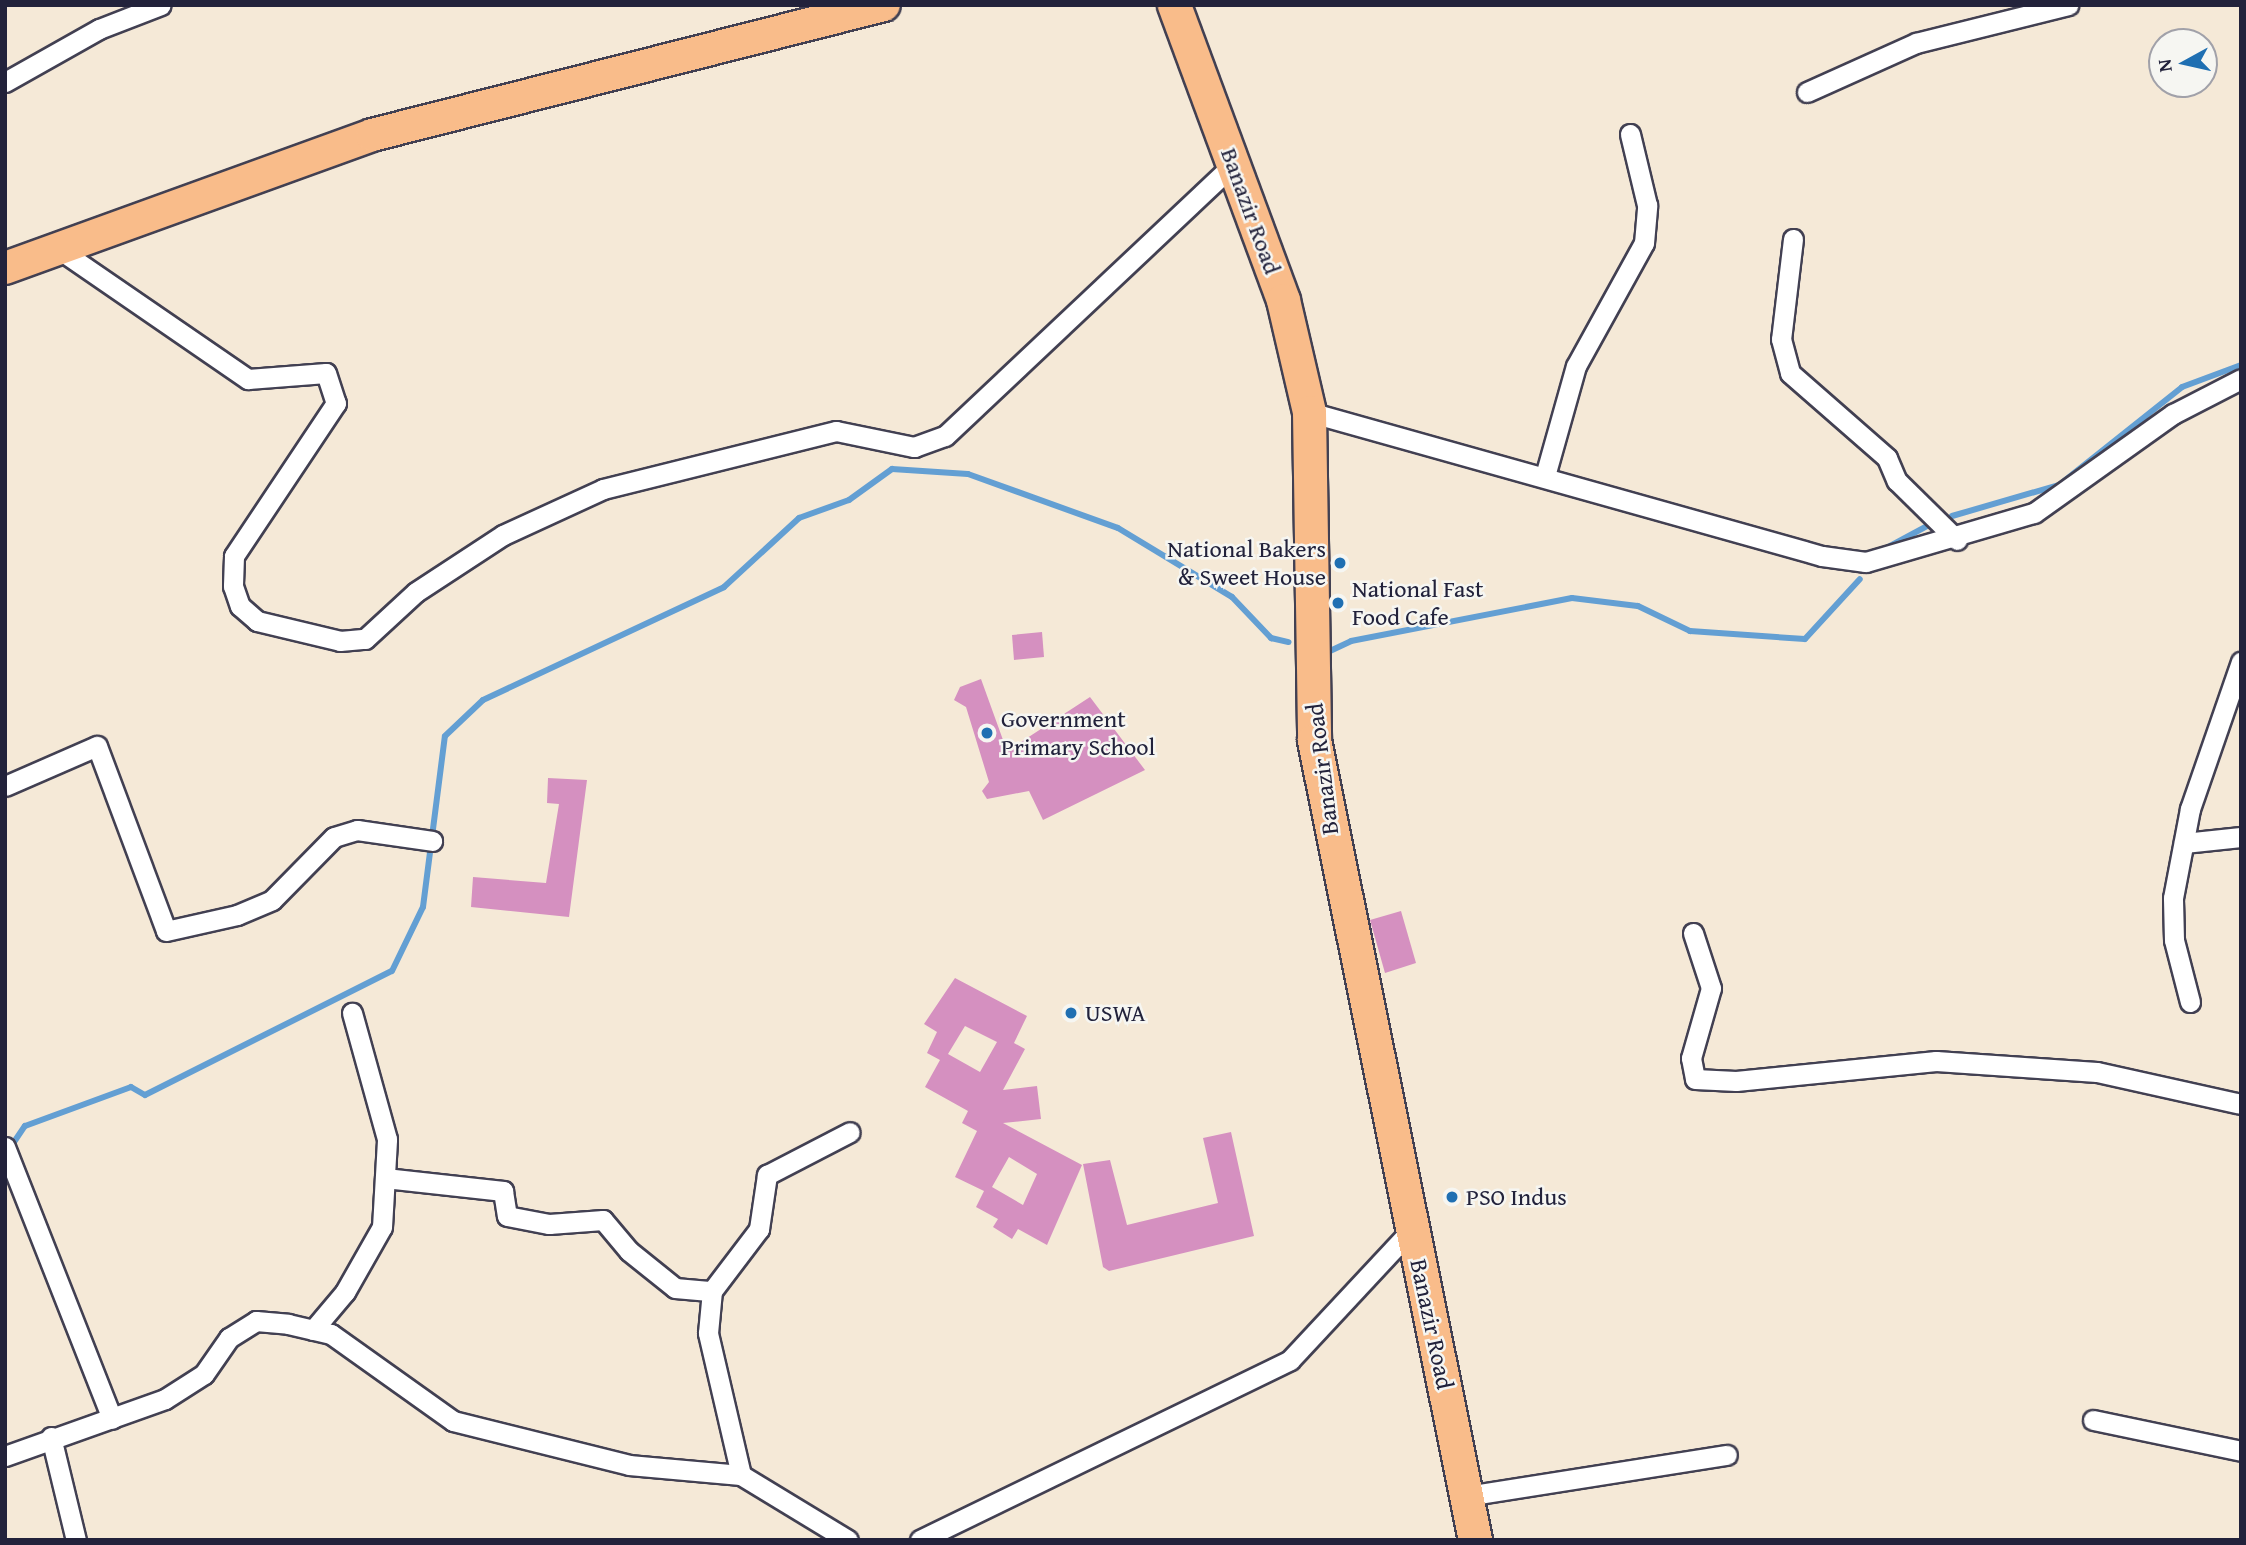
<!DOCTYPE html>
<style>
body{margin:0}
#map{position:relative;width:2246px;height:1545px;overflow:hidden;background:#f5e9d7;font-family:"Gentium Book Plus",serif}
div>[style]{position:absolute}
[style*='--x']{left:calc(var(--x)*1px);top:calc(var(--y)*1px);width:calc(var(--w)*1px);rotate:calc(var(--a)*1deg)}
.stream>*{height:6px;margin:-3px;padding:0 3px;transform-origin:3px;border-radius:3px;background:#639fd3}
.building>*{inset:0;background:#d590c0}
.roads{filter:drop-shadow(2px 0 #424052) drop-shadow(-2px 0 #424052) drop-shadow(0 2px #424052) drop-shadow(0 -2px #424052)}
.minor>*{height:19px;margin:-9.5px;padding:0 9.5px;transform-origin:9.5px;border-radius:9.5px;background:#fff}
.primary>*{height:32px;margin:-16px;padding:0 16px;transform-origin:16px;border-radius:16px;background:#f9bc8a}
.trunk>*{height:33px;margin:-16.5px;padding:0 16.5px;transform-origin:16.5px;border-radius:16.5px;background:#f9bc8a}
.dots>*{width:19px;height:19px;translate:-50% -50%;box-sizing:border-box;border:4px solid #f6f6f2;border-radius:50%}
span{translate:-50% -50%;white-space:nowrap;text-align:center;line-height:1.15;-webkit-text-stroke:5px #f6f6f2;paint-order:stroke}
.street-label{font-size:24px;color:#22223b}
.poi-label{font-size:24px;color:#22223b}
.right{translate:-100% -50%;text-align:right}
.left{translate:0 -50%;text-align:left}
.frame{position:absolute;inset:0;border:7px solid #22223b;pointer-events:none}
.north{position:absolute;left:2148px;top:28px;width:70px;height:70px;box-sizing:border-box;background:#f6f6f2;border:2px solid #a1a1a9;border-radius:50%;rotate:262deg;font-size:19px;font-weight:700;line-height:28px;text-align:center;color:#22223b}
.north::after{content:'';display:block;margin:auto;width:24px;height:32px;background:#1f6fb2;clip-path:polygon(50% 0,100% 100%,50% 72%,0 100%)}
</style>
<div id="map">
<div class="stream">
<div style="--x:1952;--y:516;--w:111;--a:-16.2"></div>
<div style="--x:2059;--y:485;--w:157;--a:-38.5"></div>
<div style="--x:2182;--y:387;--w:63;--a:-20.4"></div>
<div style="--x:1879;--y:552;--w:57;--a:-28.4"></div>
<div style="--x:1330;--y:651;--w:23;--a:-25"></div>
<div style="--x:1351;--y:641;--w:225;--a:-11"></div>
<div style="--x:1572;--y:598;--w:66;--a:6.9"></div>
<div style="--x:1638;--y:606;--w:58;--a:25.7"></div>
<div style="--x:1690;--y:631;--w:115;--a:4"></div>
<div style="--x:1805;--y:639;--w:81;--a:-47.5"></div>
<div style="--x:12;--y:1145;--w:23;--a:-56"></div>
<div style="--x:25;--y:1126;--w:113;--a:-20.2"></div>
<div style="--x:131;--y:1087;--w:16;--a:30"></div>
<div style="--x:145;--y:1095;--w:276;--a:-26.7"></div>
<div style="--x:392;--y:971;--w:71;--a:-64.2"></div>
<div style="--x:423;--y:907;--w:172;--a:-82.7"></div>
<div style="--x:445;--y:736;--w:52;--a:-43.5"></div>
<div style="--x:483;--y:700;--w:266;--a:-25.1"></div>
<div style="--x:724;--y:587;--w:102;--a:-42.6"></div>
<div style="--x:799;--y:518;--w:53;--a:-19.8"></div>
<div style="--x:849;--y:500;--w:53;--a:-35.8"></div>
<div style="--x:892;--y:469;--w:76;--a:3.8"></div>
<div style="--x:968;--y:474;--w:159;--a:19.8"></div>
<div style="--x:1118;--y:528;--w:133;--a:31.2"></div>
<div style="--x:1232;--y:597;--w:57;--a:46.4"></div>
<div style="--x:1271;--y:638;--w:18;--a:13"></div>
</div>
<div class="building">
<div style="clip-path:polygon(1042px 632px,1044px 657px,1014px 660px,1012px 635px)"></div>
<div style="clip-path:polygon(981px 679px,1007px 751px,1090px 697px,1145px 770px,1043px 820px,1029px 791px,987px 799px,982px 791px,989px 782px,966px 707px,954px 700px,960px 687px)"></div>
<div style="clip-path:polygon(548px 778px,587px 780px,569px 917px,471px 907px,473px 877px,546px 883px,559px 804px,547px 803px)"></div>
<div style="clip-path:polygon(1401px 911px,1416px 963px,1385px 973px,1370px 920px)"></div>
<div style="clip-path:polygon(evenodd,955px 978px,1027px 1016px,1014px 1043px,1025px 1049px,1003px 1090px,1037px 1086px,1041px 1119px,1003px 1123px,1082px 1165px,1047px 1245px,1018px 1229px,1012px 1239px,993px 1227px,998px 1219px,976px 1207px,984px 1191px,955px 1177px,977px 1131px,962px 1123px,968px 1111px,925px 1087px,940px 1060px,927px 1053px,937px 1032px,924px 1024px,955px 978px,965px 1026px,997px 1042px,980px 1072px,948px 1054px,965px 1026px,955px 978px,1009px 1157px,1037px 1174px,1023px 1205px,992px 1187px,1009px 1157px)"></div>
<div style="clip-path:polygon(1231px 1132px,1254px 1236px,1109px 1271px,1103px 1267px,1083px 1164px,1110px 1160px,1127px 1225px,1218px 1203px,1203px 1138px)"></div>
</div>
<div class="roads">
<div class="minor">
<div style="--x:5;--y:82;--w:108;--a:-29.4"></div>
<div style="--x:99;--y:29;--w:66;--a:-21.2"></div>
<div style="--x:1807;--y:92;--w:120;--a:-24.2"></div>
<div style="--x:1916;--y:43;--w:157;--a:-14"></div>
<div style="--x:1793;--y:239;--w:101;--a:96.8"></div>
<div style="--x:1781;--y:339;--w:35;--a:75"></div>
<div style="--x:1790;--y:373;--w:129;--a:41.2"></div>
<div style="--x:1887;--y:458;--w:25;--a:67"></div>
<div style="--x:1897;--y:481;--w:84;--a:44.5"></div>
<div style="--x:60;--y:250;--w:228;--a:34.5"></div>
<div style="--x:248;--y:379;--w:78;--a:-4.4"></div>
<div style="--x:326;--y:373;--w:32;--a:72"></div>
<div style="--x:336;--y:403;--w:184;--a:123.7"></div>
<div style="--x:234;--y:556;--w:30;--a:92"></div>
<div style="--x:233;--y:586;--w:21;--a:71"></div>
<div style="--x:240;--y:606;--w:23;--a:41"></div>
<div style="--x:257;--y:621;--w:85;--a:13.5"></div>
<div style="--x:340;--y:641;--w:25;--a:-5"></div>
<div style="--x:365;--y:639;--w:69;--a:-42.7"></div>
<div style="--x:416;--y:592;--w:104;--a:-33.2"></div>
<div style="--x:503;--y:535;--w:110;--a:-24.7"></div>
<div style="--x:603;--y:489;--w:240;--a:-14"></div>
<div style="--x:836;--y:431;--w:80;--a:11.6"></div>
<div style="--x:914;--y:447;--w:33;--a:-20"></div>
<div style="--x:945;--y:436;--w:395;--a:-43.3"></div>
<div style="--x:1309;--y:412;--w:533;--a:15.68"></div>
<div style="--x:1822;--y:556;--w:44;--a:7.8"></div>
<div style="--x:1866;--y:562;--w:175;--a:-16.3"></div>
<div style="--x:2034;--y:513;--w:171;--a:-35.5"></div>
<div style="--x:2173;--y:414;--w:76;--a:-27.2"></div>
<div style="--x:1545;--y:476;--w:114;--a:-74.3"></div>
<div style="--x:1576;--y:366;--w:141;--a:-61.1"></div>
<div style="--x:1644;--y:243;--w:38;--a:-85"></div>
<div style="--x:1647;--y:205;--w:73;--a:-103.5"></div>
<div style="--x:5;--y:786;--w:100;--a:-23.5"></div>
<div style="--x:97;--y:746;--w:197;--a:69.5"></div>
<div style="--x:166;--y:931;--w:73;--a:-12.7"></div>
<div style="--x:237;--y:915;--w:38;--a:-23"></div>
<div style="--x:272;--y:900;--w:88;--a:-45.5"></div>
<div style="--x:334;--y:837;--w:24;--a:-17"></div>
<div style="--x:357;--y:830;--w:76;--a:8.3"></div>
<div style="--x:2184;--y:843;--w:57;--a:-6"></div>
<div style="--x:1693;--y:933;--w:58;--a:71.9"></div>
<div style="--x:1711;--y:988;--w:73;--a:105.9"></div>
<div style="--x:1691;--y:1058;--w:21;--a:79"></div>
<div style="--x:1695;--y:1079;--w:41;--a:2.8"></div>
<div style="--x:1736;--y:1081;--w:201;--a:-5.7"></div>
<div style="--x:1936;--y:1061;--w:161;--a:3.9"></div>
<div style="--x:2097;--y:1072;--w:148;--a:12.5"></div>
<div style="--x:2190;--y:1002;--w:64;--a:-104.5"></div>
<div style="--x:2174;--y:940;--w:42;--a:-91.4"></div>
<div style="--x:2173;--y:898;--w:91;--a:-79.2"></div>
<div style="--x:2190;--y:809;--w:156;--a:-70.9"></div>
<div style="--x:5;--y:1147;--w:292;--a:68.5"></div>
<div style="--x:385;--y:1178;--w:119;--a:6.3"></div>
<div style="--x:503;--y:1191;--w:25;--a:81"></div>
<div style="--x:507;--y:1216;--w:43;--a:10.8"></div>
<div style="--x:549;--y:1224;--w:54;--a:-4.2"></div>
<div style="--x:603;--y:1220;--w:40;--a:50"></div>
<div style="--x:629;--y:1251;--w:59;--a:38.8"></div>
<div style="--x:675;--y:1288;--w:37;--a:5"></div>
<div style="--x:313;--y:1330;--w:50;--a:-49.9"></div>
<div style="--x:345;--y:1292;--w:75;--a:-60.4"></div>
<div style="--x:382;--y:1227;--w:88;--a:-86.7"></div>
<div style="--x:387;--y:1139;--w:131;--a:-105.5"></div>
<div style="--x:2093;--y:1420;--w:151;--a:11.8"></div>
<div style="--x:51;--y:1437;--w:106;--a:76.4"></div>
<div style="--x:5;--y:1456;--w:170;--a:-19.6"></div>
<div style="--x:165;--y:1399;--w:46;--a:-32.7"></div>
<div style="--x:204;--y:1374;--w:44;--a:-55.2"></div>
<div style="--x:229;--y:1338;--w:32;--a:-32"></div>
<div style="--x:256;--y:1321;--w:32;--a:5"></div>
<div style="--x:288;--y:1324;--w:44;--a:13.1"></div>
<div style="--x:331;--y:1334;--w:150;--a:35.5"></div>
<div style="--x:453;--y:1421;--w:181;--a:14"></div>
<div style="--x:629;--y:1465;--w:112;--a:5.1"></div>
<div style="--x:741;--y:1475;--w:125;--a:31.3"></div>
<div style="--x:741;--y:1475;--w:146;--a:-103.1"></div>
<div style="--x:708;--y:1333;--w:42;--a:-84.6"></div>
<div style="--x:712;--y:1291;--w:78;--a:-52.8"></div>
<div style="--x:759;--y:1229;--w:55;--a:-81.6"></div>
<div style="--x:767;--y:1175;--w:93;--a:-27.4"></div>
<div style="--x:1467;--y:1496;--w:263;--a:-9"></div>
<div style="--x:920;--y:1540;--w:411;--a:-25.9"></div>
<div style="--x:1290;--y:1360;--w:179;--a:-47"></div>
</div>
<div class="primary">
<div style="--x:5;--y:268;--w:390;--a:-19.9"></div>
<div style="--x:372;--y:135;--w:528;--a:-14.25"></div>
</div>
<div class="trunk">
<div style="--x:1174;--y:5;--w:314;--a:69.7"></div>
<div style="--x:1283;--y:300;--w:115;--a:76.9"></div>
<div style="--x:1309;--y:412;--w:328;--a:89.1"></div>
<div style="--x:1314;--y:740;--w:816;--a:78.62"></div>
</div>
</div>
<div class="dots">
<div style="left:1340px;top:563px;background:#1f6fb2"></div>
<div style="left:1338px;top:603px;background:#1f6fb2"></div>
<div style="left:987px;top:733px;background:#1f6fb2"></div>
<div style="left:1071px;top:1013px;background:#1f6fb2"></div>
<div style="left:1452px;top:1197px;background:#1f6fb2"></div>
</div>
<div class="street-label">
<span style="left:1251px;top:211px;rotate:70deg">Banazir Road</span>
<span style="left:1322px;top:769px;rotate:-97deg">Banazir Road</span>
<span style="left:1432px;top:1324px;rotate:78deg">Banazir Road</span>
</div>
<div class="poi-label">
<span class="right" style="left:1326px;top:563px">National Bakers<br>&amp; Sweet House</span>
<span class="left" style="left:1352px;top:603px">National Fast<br>Food Cafe</span>
<span class="left" style="left:1001px;top:733px">Government<br>Primary School</span>
<span class="left" style="left:1085px;top:1013px">USWA</span>
<span class="left" style="left:1466px;top:1197px">PSO Indus</span>
</div>
<div class="frame"></div>
<div class="north">N</div>
</div>
